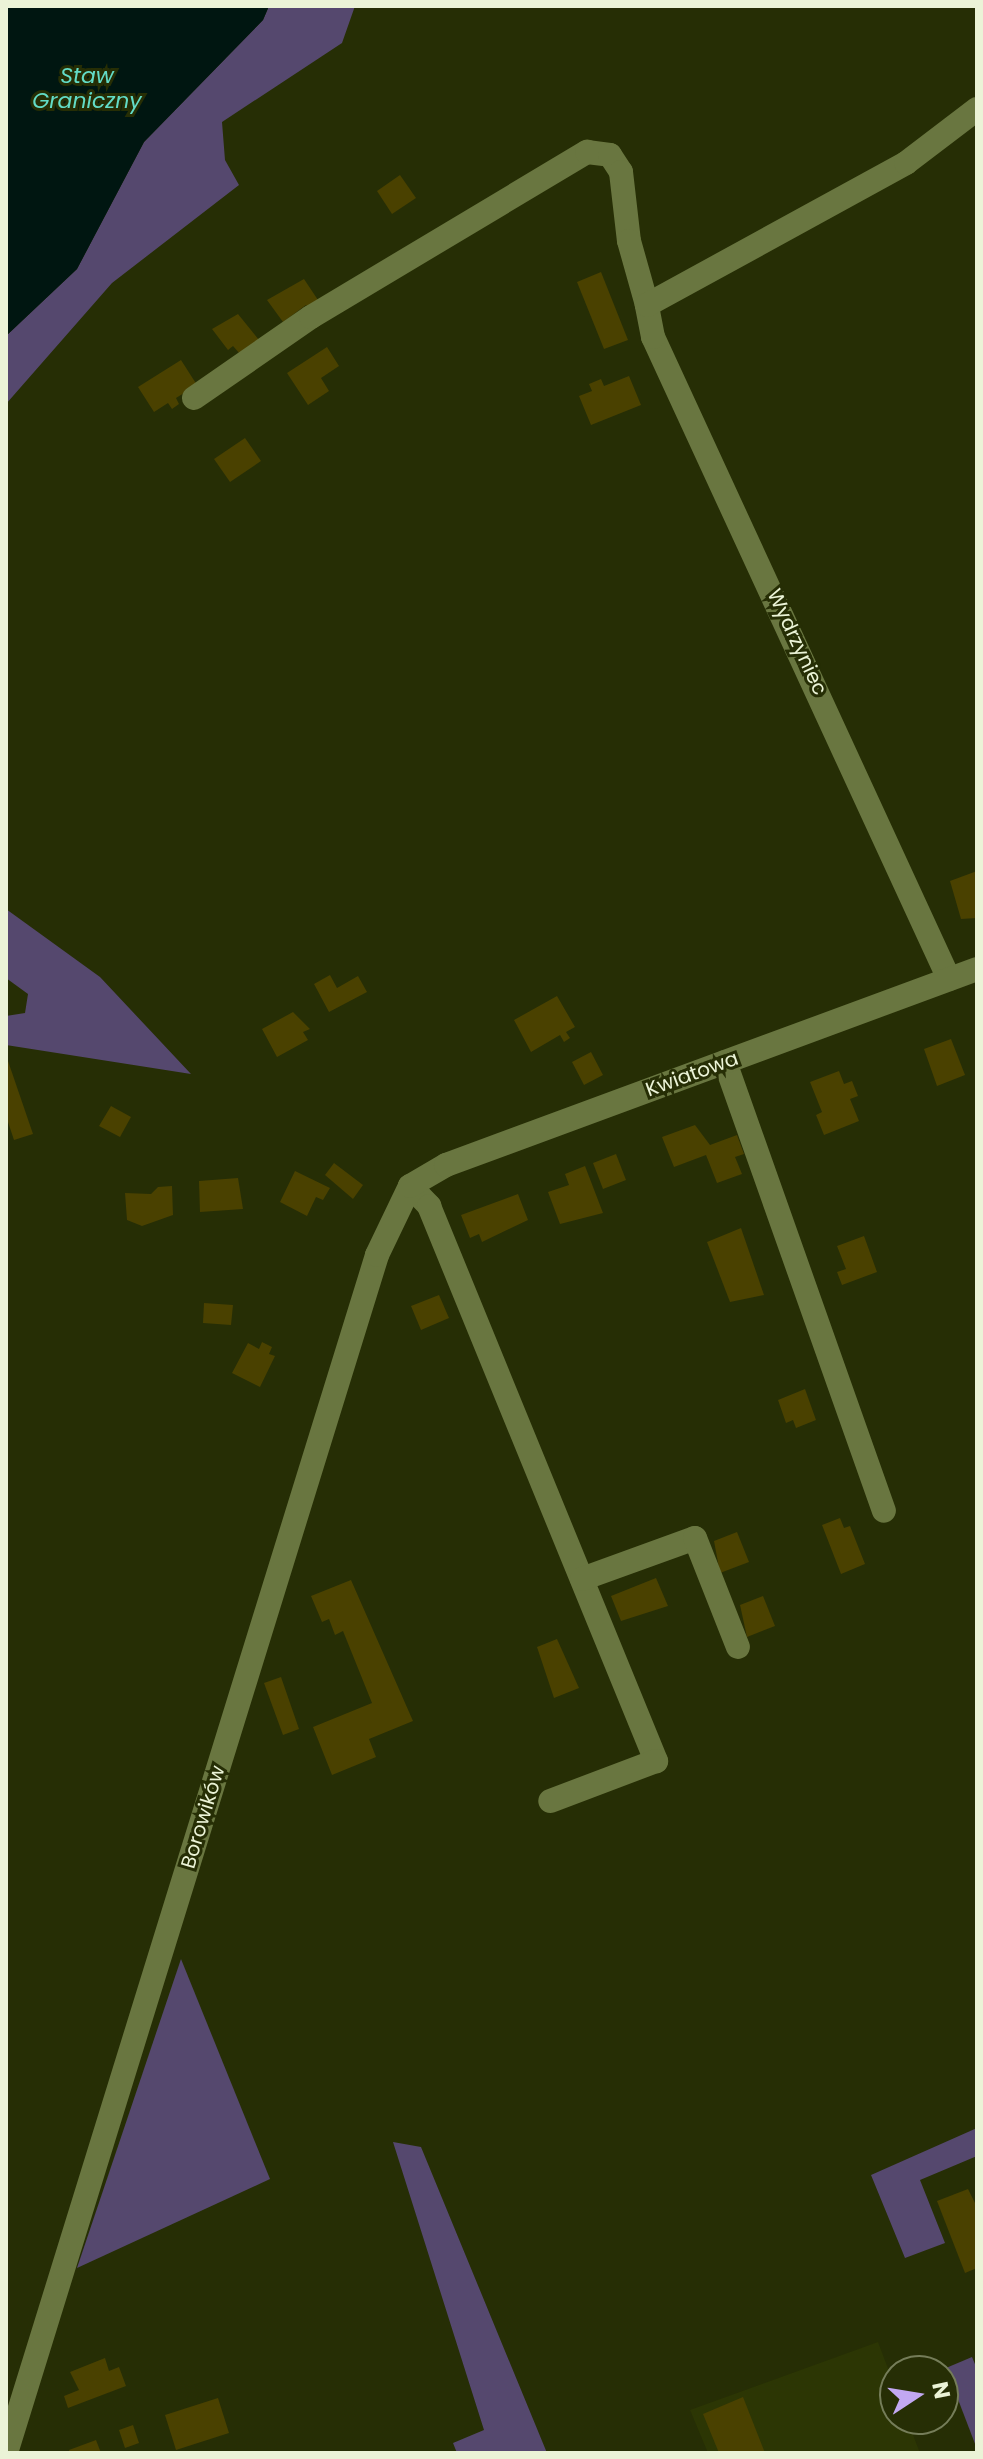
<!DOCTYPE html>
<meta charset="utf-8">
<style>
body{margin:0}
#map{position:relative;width:983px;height:2459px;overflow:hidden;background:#262e05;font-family:Poppins,sans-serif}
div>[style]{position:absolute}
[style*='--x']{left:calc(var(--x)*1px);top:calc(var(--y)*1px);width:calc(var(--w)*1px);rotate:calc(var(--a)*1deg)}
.built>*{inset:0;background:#2c3604}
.green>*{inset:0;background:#55486e}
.water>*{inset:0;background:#001611}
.building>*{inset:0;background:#4a4100}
.minor>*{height:24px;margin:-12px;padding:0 12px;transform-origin:12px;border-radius:12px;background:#697640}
span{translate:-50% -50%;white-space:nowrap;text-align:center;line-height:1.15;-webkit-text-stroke:6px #262e05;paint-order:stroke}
.street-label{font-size:20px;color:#ebf3d7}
.water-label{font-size:22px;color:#62dcc7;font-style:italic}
.frame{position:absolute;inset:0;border:8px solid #ebf3d7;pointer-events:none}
.north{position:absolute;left:879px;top:2355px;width:80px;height:80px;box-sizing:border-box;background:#262e05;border:2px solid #757d59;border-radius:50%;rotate:78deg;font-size:22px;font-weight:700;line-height:32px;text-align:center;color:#ebf3d7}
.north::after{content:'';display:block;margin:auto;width:28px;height:36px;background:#c2a8f2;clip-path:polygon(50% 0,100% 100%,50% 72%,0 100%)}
</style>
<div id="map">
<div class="built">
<div style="clip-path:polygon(878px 2342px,895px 2387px,895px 2419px,907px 2419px,920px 2453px,708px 2453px,690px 2410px)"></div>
</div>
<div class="green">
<div style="clip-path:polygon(269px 6px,355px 6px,342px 43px,222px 122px,225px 160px,239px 185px,112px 283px,6px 404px,6px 336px,77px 269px,144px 142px,263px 20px)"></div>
<div style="clip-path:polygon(6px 909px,100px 977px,191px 1074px,6px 1045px,6px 1016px,25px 1013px,28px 994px,6px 978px)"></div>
<div style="clip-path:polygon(181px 1959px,270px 2179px,77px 2268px)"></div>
<div style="clip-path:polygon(977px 2128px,977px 2156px,920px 2180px,945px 2243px,905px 2258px,871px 2175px)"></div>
<div style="clip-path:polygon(393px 2142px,421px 2147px,547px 2453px,457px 2453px,453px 2443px,484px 2430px)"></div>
<div style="clip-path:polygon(972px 2357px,977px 2369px,977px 2449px,946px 2368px)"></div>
</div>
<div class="water">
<div style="clip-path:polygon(6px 6px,269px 6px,263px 20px,144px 142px,77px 269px,6px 336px)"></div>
</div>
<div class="building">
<div style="clip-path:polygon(400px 175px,416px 198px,392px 214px,377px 191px)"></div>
<div style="clip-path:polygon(601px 272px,628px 340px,604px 349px,577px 282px)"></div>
<div style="clip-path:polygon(304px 279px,320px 303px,310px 311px,306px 305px,283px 322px,267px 300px)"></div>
<div style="clip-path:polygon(238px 314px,259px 340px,240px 354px,233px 346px,228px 350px,212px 329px)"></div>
<div style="clip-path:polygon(327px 347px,339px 366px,321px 378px,329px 391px,308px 405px,287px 373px)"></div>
<div style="clip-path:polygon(181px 360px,197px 385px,176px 398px,179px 404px,172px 409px,168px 403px,154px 412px,138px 387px)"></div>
<div style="clip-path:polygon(629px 376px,641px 405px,591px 425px,579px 396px,592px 391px,589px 384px,601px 379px,604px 386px)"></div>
<div style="clip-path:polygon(245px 438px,261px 461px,230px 482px,214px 459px)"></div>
<div style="clip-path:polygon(977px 871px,977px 918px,961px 919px,950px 881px)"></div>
<div style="clip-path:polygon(330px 975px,337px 988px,358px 976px,367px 992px,329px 1012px,314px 984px)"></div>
<div style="clip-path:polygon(557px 996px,575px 1027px,566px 1032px,570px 1038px,564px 1042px,560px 1035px,531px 1052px,514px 1020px)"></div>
<div style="clip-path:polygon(293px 1012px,310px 1029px,303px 1032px,308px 1040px,277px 1057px,262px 1029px)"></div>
<div style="clip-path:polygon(951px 1039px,965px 1075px,937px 1086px,924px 1049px)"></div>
<div style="clip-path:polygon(591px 1052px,603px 1075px,584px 1085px,572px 1062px)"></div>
<div style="clip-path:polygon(8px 1061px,33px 1134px,14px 1140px,6px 1116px)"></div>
<div style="clip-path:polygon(839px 1071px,844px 1084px,852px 1081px,858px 1096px,850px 1099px,859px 1121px,824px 1135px,816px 1115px,822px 1112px,810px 1082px)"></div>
<div style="clip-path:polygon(111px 1106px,131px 1117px,120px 1137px,99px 1126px)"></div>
<div style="clip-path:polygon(695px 1125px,710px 1145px,737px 1135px,744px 1154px,735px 1157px,742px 1174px,717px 1183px,706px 1155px,674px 1167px,662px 1137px)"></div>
<div style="clip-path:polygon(616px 1154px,626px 1180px,603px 1189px,593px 1163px)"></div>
<div style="clip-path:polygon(334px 1163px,363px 1185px,353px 1199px,325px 1175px)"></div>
<div style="clip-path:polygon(585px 1166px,603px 1213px,560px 1224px,548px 1192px,569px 1185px,565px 1174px)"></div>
<div style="clip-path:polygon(295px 1171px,330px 1188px,323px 1200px,316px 1197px,307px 1216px,280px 1202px)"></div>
<div style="clip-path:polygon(238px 1178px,243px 1209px,200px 1212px,199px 1181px)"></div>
<div style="clip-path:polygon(172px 1186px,173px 1215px,142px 1226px,127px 1220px,125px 1193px,151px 1194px,158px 1187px)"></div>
<div style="clip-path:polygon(518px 1194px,528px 1220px,482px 1242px,479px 1234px,470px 1238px,461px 1215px)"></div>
<div style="clip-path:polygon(741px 1228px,764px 1295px,730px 1302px,707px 1242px)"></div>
<div style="clip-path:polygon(864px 1236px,877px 1272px,842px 1285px,837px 1272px,846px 1269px,837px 1246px)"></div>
<div style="clip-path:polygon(439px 1295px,449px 1318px,421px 1330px,411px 1306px)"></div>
<div style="clip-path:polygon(204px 1303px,233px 1305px,231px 1325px,203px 1323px)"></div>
<div style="clip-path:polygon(262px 1342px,272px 1347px,269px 1354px,275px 1356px,260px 1387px,232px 1373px,248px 1343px,259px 1349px)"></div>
<div style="clip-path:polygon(805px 1389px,816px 1420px,796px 1428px,793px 1420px,786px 1423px,778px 1400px)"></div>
<div style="clip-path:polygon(840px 1518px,844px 1528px,850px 1526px,865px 1564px,841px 1574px,822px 1525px)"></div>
<div style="clip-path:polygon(737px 1532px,749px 1562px,720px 1573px,714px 1541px)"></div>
<div style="clip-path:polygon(656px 1578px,668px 1606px,621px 1621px,611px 1596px)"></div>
<div style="clip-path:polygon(351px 1580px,413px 1721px,369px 1739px,376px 1757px,332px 1775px,313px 1727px,372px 1703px,343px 1631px,335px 1635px,329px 1619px,322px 1622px,311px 1596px)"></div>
<div style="clip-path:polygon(763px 1596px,775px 1626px,747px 1637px,740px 1605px)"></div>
<div style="clip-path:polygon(557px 1639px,579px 1688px,554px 1698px,537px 1647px)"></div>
<div style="clip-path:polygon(281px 1677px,299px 1729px,283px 1735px,264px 1683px)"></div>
<div style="clip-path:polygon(968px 2189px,977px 2207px,977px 2268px,965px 2273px,937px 2201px)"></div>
<div style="clip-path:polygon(105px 2358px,109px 2371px,119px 2367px,126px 2386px,68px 2408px,64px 2396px,79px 2390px,70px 2372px)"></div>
<div style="clip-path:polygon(743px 2397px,765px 2453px,719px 2453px,703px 2414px)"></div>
<div style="clip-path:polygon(218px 2398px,229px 2433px,176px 2450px,165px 2415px)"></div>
<div style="clip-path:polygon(133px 2425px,139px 2443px,125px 2448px,119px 2430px)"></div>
<div style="clip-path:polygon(96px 2440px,101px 2453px,70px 2453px,69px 2450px)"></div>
</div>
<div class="minor">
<div style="--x:194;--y:398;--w:142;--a:-34.7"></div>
<div style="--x:311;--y:317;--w:322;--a:-30.9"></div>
<div style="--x:587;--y:152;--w:23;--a:7"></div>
<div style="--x:610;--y:155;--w:20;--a:57"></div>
<div style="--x:621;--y:172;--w:69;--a:83.4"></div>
<div style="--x:629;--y:241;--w:66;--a:74.3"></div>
<div style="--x:949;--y:979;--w:707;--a:-114.75"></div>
<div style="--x:653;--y:337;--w:33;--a:-101"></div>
<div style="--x:647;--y:305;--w:295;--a:-28.7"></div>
<div style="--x:906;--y:163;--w:89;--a:-37.3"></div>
<div style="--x:725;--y:1062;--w:476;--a:70.5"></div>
<div style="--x:410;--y:1186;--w:28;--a:46"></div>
<div style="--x:429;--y:1206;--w:600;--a:67.75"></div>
<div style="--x:656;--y:1761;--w:113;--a:159.3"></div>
<div style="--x:582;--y:1579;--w:120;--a:-19.9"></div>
<div style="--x:695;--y:1538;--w:117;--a:68.5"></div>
<div style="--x:6;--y:2453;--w:1254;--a:-72.79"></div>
<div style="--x:377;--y:1255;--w:76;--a:-64.4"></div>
<div style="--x:410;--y:1186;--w:42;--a:-30.3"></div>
<div style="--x:446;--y:1165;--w:566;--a:-20.26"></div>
</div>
<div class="street-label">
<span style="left:797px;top:642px;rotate:65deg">Wydrzyniec</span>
<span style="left:692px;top:1074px;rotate:-20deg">Kwiatowa</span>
<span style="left:203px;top:1817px;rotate:-73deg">Borowików</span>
</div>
<div class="water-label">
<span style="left:87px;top:88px">Staw<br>Graniczny</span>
</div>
<div class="frame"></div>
<div class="north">N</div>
</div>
